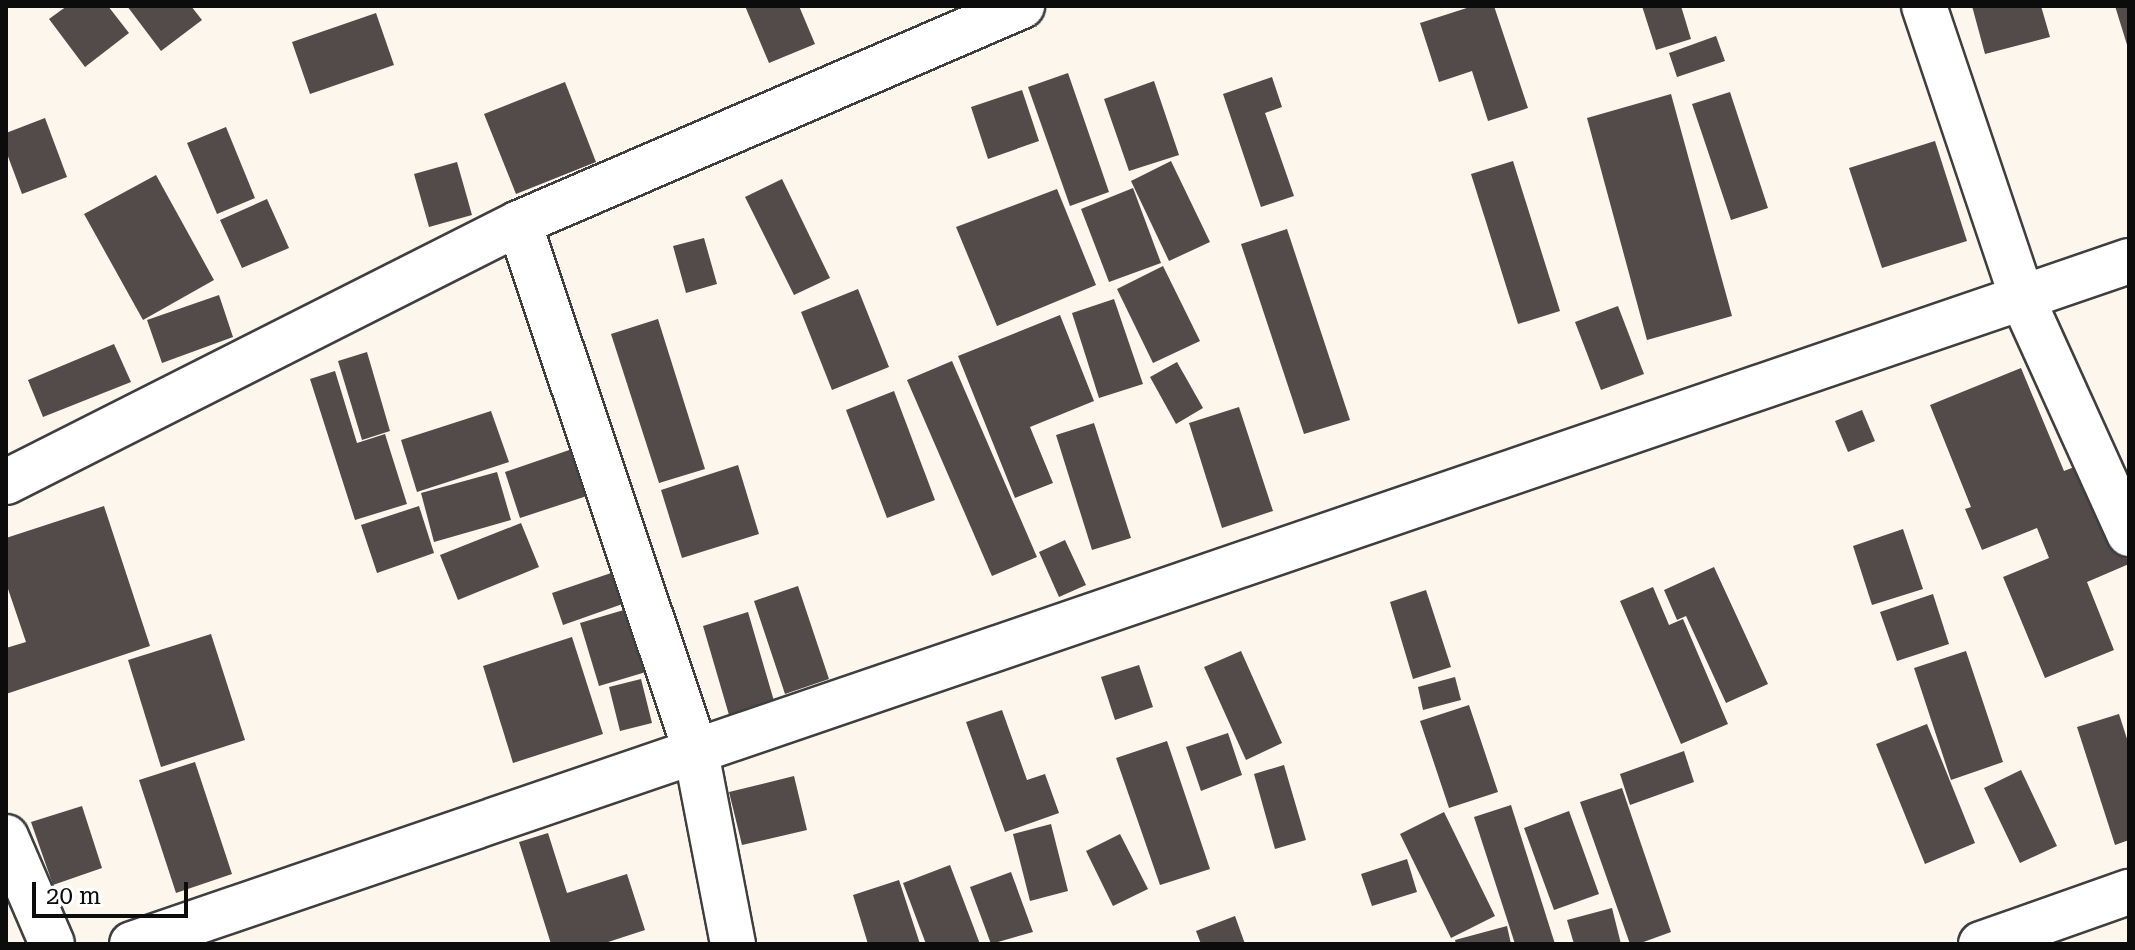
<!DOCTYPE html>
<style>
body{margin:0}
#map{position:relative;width:2135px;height:950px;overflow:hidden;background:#fdf6ed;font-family:"Roboto Serif",serif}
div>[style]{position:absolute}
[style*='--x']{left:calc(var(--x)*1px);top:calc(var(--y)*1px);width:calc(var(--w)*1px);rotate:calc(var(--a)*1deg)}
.building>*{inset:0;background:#534b4a}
.roads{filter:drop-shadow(2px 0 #3f3f3f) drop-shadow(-2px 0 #3f3f3f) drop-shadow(0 2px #3f3f3f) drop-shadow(0 -2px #3f3f3f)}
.minor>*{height:44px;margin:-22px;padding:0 22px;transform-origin:22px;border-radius:22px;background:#fff}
.tertiary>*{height:44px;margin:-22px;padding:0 22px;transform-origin:22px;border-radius:22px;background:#fff}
span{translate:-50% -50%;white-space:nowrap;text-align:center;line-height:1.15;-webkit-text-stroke:8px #fff;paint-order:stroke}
.frame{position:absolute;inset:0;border:8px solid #0c0c0c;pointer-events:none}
.scale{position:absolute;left:32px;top:882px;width:156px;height:36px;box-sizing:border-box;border:4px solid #0c0c0c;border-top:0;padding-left:10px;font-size:24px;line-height:28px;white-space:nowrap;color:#0c0c0c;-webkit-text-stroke:6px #fff;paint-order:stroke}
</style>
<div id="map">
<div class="building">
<div style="clip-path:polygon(67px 6px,108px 6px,129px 33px,85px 67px,49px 19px)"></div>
<div style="clip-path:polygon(127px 6px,191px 6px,202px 20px,161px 51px)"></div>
<div style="clip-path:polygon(745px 6px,799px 6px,815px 44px,769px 63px)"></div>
<div style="clip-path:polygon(1473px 6px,1494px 6px,1528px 108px,1488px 121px,1472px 71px,1439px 82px,1420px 23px)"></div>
<div style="clip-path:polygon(1642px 6px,1681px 6px,1691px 39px,1656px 50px)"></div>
<div style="clip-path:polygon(1972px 6px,2041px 6px,2050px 37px,1985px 54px)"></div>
<div style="clip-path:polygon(2115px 6px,2129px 6px,2129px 48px,2128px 48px)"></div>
<div style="clip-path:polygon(376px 13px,394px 65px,310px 94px,292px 42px)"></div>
<div style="clip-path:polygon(1716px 36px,1725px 61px,1677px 77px,1669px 53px)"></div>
<div style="clip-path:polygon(1068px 73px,1109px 192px,1070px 206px,1028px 87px)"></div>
<div style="clip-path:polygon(1272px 77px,1282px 107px,1265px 113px,1294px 196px,1261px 207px,1223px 94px)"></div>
<div style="clip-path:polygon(1154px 81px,1179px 155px,1129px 171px,1104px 99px)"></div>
<div style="clip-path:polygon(565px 82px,596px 162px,516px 194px,484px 114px)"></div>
<div style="clip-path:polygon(1022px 90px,1039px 141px,988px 159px,971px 107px)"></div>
<div style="clip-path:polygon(1730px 92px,1768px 208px,1731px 220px,1692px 104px)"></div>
<div style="clip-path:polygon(1671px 94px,1732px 316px,1647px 340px,1587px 118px)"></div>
<div style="clip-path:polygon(45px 118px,67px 177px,22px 194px,6px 151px,6px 133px)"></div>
<div style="clip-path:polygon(226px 127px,255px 198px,217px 214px,187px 143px)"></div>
<div style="clip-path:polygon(1935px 141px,1967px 241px,1882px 268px,1849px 168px)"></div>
<div style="clip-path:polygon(1171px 161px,1210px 242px,1169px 261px,1131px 181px)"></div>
<div style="clip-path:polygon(1513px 161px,1560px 311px,1518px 324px,1471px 174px)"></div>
<div style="clip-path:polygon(457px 162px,472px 215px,429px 227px,414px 174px)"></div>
<div style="clip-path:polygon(156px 175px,214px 280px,143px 320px,84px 214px)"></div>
<div style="clip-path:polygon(782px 179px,830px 278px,794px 295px,745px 197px)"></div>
<div style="clip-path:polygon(1133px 188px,1161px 263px,1109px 282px,1081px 209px)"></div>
<div style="clip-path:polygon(1057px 189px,1096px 285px,997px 326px,956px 227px)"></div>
<div style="clip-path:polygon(267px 199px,289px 248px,242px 268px,220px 220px)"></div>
<div style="clip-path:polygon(1287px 229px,1350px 420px,1304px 434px,1241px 244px)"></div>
<div style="clip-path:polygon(704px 238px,717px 284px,686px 293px,673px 246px)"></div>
<div style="clip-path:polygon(1163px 266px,1200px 341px,1153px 363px,1117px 289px)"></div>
<div style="clip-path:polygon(858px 289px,889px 367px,832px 390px,801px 312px)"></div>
<div style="clip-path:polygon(219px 295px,233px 337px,162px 363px,147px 320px)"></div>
<div style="clip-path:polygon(1114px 299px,1143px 384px,1099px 398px,1072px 313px)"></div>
<div style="clip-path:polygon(1618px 306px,1644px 374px,1601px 390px,1575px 322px)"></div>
<div style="clip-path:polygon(1060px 315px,1094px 401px,1030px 427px,1053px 483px,1015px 498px,958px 356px)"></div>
<div style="clip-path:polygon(658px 319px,705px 469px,659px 483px,611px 334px)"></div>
<div style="clip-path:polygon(114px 344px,131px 382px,43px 417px,28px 380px)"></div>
<div style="clip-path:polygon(367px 352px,390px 431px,362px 440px,338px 361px)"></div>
<div style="clip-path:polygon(952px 361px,1037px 557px,992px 576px,907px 380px)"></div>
<div style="clip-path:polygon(1177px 362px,1203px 408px,1176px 424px,1150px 377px)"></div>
<div style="clip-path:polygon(2021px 368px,2064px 471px,2087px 462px,2129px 564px,2087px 582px,2114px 650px,2045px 678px,2003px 577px,2049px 558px,2037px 528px,1982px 550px,1965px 509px,1971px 507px,1930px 405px)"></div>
<div style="clip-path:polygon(335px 371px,357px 443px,385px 434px,407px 504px,355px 520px,310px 379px)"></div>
<div style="clip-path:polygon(894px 391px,935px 500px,887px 518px,846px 410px)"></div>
<div style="clip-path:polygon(1239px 407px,1273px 511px,1222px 528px,1189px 423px)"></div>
<div style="clip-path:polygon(1862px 410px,1875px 441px,1848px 452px,1835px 421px)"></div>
<div style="clip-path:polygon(491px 411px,509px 462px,417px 492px,401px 440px)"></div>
<div style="clip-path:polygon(1094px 423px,1131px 538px,1092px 550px,1056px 435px)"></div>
<div style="clip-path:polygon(581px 446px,596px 493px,520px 518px,505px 472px)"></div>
<div style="clip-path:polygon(738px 465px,759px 534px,682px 558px,661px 490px)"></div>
<div style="clip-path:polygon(497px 472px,511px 520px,434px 542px,421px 493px)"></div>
<div style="clip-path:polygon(104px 506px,150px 646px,6px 694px,6px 648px,26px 642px,6px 583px,6px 538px)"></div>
<div style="clip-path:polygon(419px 506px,434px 553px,377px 573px,361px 525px)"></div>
<div style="clip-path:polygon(521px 523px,539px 567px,458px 600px,440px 555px)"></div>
<div style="clip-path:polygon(1903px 529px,1923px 589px,1872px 605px,1853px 546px)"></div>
<div style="clip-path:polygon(1065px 540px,1086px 585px,1059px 597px,1039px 552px)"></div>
<div style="clip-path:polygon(1714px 567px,1768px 684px,1726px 703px,1686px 616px,1677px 620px,1664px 590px)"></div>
<div style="clip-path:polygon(620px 570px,631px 601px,563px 625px,552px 593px)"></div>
<div style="clip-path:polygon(798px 586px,829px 679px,785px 694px,754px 601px)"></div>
<div style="clip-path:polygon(1653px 587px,1669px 625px,1683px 619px,1728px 724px,1681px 744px,1620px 601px)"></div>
<div style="clip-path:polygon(1426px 590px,1451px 667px,1413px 679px,1390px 602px)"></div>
<div style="clip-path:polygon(1933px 594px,1949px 644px,1897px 661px,1880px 612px)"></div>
<div style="clip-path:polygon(627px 609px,646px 672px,599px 686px,580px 623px)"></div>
<div style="clip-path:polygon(748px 612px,774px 701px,729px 715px,703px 626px)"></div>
<div style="clip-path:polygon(211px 634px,245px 740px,161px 767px,128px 660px)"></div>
<div style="clip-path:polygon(572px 637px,603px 734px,513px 763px,483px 666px)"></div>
<div style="clip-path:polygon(1241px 651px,1282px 743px,1246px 760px,1204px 667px)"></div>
<div style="clip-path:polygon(1966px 651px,2003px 762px,1951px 780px,1914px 668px)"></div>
<div style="clip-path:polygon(1139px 665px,1153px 707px,1115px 720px,1101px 677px)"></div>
<div style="clip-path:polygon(1455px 677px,1461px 700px,1423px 710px,1418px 687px)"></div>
<div style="clip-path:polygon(641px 679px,652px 723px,620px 731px,609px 687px)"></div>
<div style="clip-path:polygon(1469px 705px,1498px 792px,1449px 808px,1420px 721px)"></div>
<div style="clip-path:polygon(1002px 710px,1027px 780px,1045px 774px,1059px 813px,1005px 832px,966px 722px)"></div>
<div style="clip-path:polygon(2119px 714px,2129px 745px,2129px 840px,2115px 845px,2077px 727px)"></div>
<div style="clip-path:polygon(1927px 724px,1975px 843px,1925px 864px,1876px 744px)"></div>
<div style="clip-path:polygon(1228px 733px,1242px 775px,1201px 791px,1186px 747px)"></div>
<div style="clip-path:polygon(1167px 741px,1210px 869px,1160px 885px,1116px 758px)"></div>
<div style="clip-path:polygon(1684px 751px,1694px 782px,1630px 805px,1620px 774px)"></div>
<div style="clip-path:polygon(195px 762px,232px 874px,176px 893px,139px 780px)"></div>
<div style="clip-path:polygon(1284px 765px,1306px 840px,1275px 849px,1254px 774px)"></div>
<div style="clip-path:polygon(2021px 770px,2057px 846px,2020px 863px,1984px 788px)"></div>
<div style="clip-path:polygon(794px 776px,807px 830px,742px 845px,729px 792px)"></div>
<div style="clip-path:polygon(1622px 788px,1671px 932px,1638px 944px,1630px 944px,1580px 802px)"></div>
<div style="clip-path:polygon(1511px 805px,1555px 944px,1515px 944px,1474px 817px)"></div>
<div style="clip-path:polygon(82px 806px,102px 868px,53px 885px,31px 822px)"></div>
<div style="clip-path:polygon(1569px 811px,1599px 894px,1554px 910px,1524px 828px)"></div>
<div style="clip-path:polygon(1444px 812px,1495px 916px,1451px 938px,1400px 834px)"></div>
<div style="clip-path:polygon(1051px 824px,1068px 891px,1030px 901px,1013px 834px)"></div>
<div style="clip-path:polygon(548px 833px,567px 893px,627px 874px,645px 930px,602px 944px,551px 944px,519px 842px)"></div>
<div style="clip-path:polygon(1120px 834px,1148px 889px,1113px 906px,1086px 851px)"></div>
<div style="clip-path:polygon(1407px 859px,1417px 892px,1372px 906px,1361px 874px)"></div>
<div style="clip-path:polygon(950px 865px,980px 944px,926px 944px,903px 883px)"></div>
<div style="clip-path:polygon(1011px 872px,1033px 932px,991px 944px,970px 887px)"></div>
<div style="clip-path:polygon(899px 880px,920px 944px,868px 944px,853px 895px)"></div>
<div style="clip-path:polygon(1612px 908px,1621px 944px,1574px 944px,1567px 920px)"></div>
<div style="clip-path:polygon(1235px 916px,1245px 944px,1201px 944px,1196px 931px)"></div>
<div style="clip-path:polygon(1507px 926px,1511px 944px,1456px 944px,1455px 940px)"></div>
</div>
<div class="roads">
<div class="minor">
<div style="--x:1924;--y:6;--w:310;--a:71.4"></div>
<div style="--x:2023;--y:300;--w:257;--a:65.6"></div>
<div style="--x:519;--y:223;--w:558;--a:71.5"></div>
<div style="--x:696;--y:752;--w:196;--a:79.1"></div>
<div style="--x:6;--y:837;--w:116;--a:66.7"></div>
<div style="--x:132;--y:944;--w:2111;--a:-18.88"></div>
<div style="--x:1981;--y:944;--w:157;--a:-19.4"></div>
</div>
<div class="tertiary">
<div style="--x:6;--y:482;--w:575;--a:-26.79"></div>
<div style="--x:519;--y:223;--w:548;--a:-23.34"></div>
</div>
</div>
<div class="frame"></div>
<div class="scale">20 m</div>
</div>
